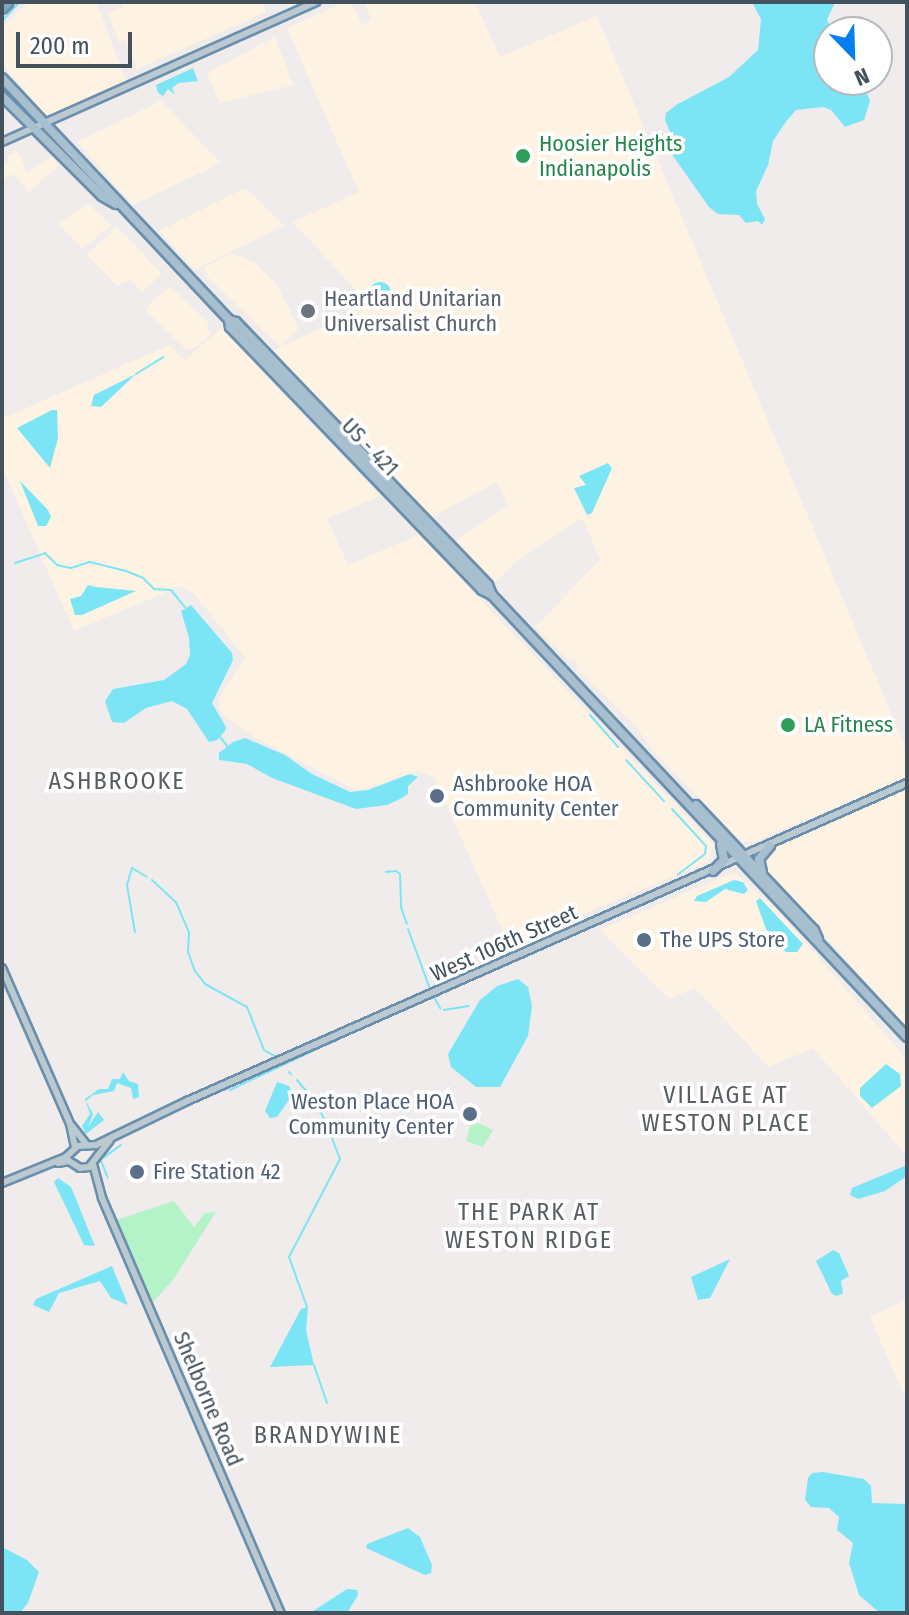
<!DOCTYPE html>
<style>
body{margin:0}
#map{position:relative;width:909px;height:1615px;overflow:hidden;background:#f0ecec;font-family:"Fira Sans Condensed",sans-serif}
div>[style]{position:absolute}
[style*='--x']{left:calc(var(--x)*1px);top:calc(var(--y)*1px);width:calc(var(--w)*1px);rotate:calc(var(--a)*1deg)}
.commercial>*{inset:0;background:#fef3e2}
.green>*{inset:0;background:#b4f3c8}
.water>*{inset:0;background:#7ce5f5}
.round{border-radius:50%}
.stream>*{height:2px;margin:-1px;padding:0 1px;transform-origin:1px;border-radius:1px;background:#7ce5f5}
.roads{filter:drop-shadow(2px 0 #698fad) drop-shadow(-2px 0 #698fad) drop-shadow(0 2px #698fad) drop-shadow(0 -2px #698fad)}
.minor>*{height:6px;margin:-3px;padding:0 3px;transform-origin:3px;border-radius:3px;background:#bbc9d1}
.major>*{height:8px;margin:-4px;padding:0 4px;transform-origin:4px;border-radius:4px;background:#a8bfcf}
.highway>*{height:10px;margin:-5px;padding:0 5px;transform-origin:5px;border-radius:5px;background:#7ea4c1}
.dots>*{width:22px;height:22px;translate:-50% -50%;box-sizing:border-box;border:4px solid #fff;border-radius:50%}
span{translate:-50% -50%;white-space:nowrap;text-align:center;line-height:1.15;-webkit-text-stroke:7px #fff;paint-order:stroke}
.leisure-label{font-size:22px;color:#27864d}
.left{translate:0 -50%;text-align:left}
.worship-label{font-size:22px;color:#5b616d}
.street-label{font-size:22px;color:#43525c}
.service-label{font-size:22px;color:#4e5e75}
.right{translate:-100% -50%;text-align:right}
.neighbourhood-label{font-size:24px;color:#585d62;letter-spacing:2px}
.frame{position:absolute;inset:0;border:4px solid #43525c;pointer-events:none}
.north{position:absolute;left:813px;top:16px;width:80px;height:80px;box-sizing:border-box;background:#fff;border:2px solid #b4babe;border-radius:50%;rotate:157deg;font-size:22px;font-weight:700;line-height:32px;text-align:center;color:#43525c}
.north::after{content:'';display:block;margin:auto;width:28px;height:36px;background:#067ef0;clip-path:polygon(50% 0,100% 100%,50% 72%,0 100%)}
.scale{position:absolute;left:16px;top:32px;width:116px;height:36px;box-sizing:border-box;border:4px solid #43525c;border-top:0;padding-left:10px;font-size:24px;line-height:28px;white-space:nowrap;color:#43525c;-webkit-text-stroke:6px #fff;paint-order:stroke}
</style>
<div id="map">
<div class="commercial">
<div style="clip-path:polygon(29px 2px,96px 2px,127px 83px,46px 116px,2px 64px,2px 27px)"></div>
<div style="clip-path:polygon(123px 2px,262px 2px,266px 12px,137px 69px,124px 40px,119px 42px,108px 13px,122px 7px)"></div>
<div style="clip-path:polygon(344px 2px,351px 2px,362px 25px,372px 20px,364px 2px,475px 2px,500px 57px,597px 16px,907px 751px,907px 778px,863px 800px,861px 796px,753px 842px,742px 842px,656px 754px,634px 724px,577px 669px,578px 664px,573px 659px,569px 661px,535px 627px,600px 560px,583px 518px,525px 554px,494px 583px,458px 545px,457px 539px,513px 503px,507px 504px,497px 482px,432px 517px,271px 352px,280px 347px,208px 277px,204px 268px,232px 253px,256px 263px,278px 287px,299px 328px,281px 347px,370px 305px,293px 222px,359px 192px,287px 28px)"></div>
<div style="clip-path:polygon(275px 37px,293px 85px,220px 103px,207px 73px)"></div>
<div style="clip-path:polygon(161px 101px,221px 163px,133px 205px,77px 142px)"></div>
<div style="clip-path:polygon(18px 150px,27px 173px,51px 157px,59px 165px,29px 192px,14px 174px,2px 179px,2px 164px,9px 161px,6px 156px)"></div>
<div style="clip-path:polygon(245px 188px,284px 225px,195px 270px,159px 231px)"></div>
<div style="clip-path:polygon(88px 204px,111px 225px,82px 249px,58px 224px)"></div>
<div style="clip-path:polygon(117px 227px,162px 274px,142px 292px,130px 280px,117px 286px,87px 255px)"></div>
<div style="clip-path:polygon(170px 286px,209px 324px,207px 327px,211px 334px,197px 347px,187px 350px,147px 312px,147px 307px)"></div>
<div style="clip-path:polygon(221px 328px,380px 496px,327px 519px,348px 565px,419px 535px,714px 845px,708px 862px,597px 908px,511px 949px,434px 777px,417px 771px,364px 789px,353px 789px,254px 737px,225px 717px,218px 707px,219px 699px,245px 657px,194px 594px,180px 586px,74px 631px,2px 467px,2px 419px,169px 345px,185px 360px)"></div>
<div style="clip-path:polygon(907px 789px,907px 1028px,762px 866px,763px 856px,777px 847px)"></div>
<div style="clip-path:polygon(734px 872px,780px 913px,907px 1060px,907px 1156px,813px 1048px,769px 1067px,695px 988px,669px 999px,600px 930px)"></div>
<div style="clip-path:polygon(907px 1300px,907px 1402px,870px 1317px)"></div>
</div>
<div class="green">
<div style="clip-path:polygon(472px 1120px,493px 1130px,483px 1147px,466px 1141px)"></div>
<div style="clip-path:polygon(174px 1201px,194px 1227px,205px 1213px,216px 1212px,173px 1280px,153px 1302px,116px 1220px)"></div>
</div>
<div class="water">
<div style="clip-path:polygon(752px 2px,835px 2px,827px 20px,833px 32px,829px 32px,829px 80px,868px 80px,866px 91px,870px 101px,864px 120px,845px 127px,831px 110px,823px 107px,796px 110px,785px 123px,773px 141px,768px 165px,756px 191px,757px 204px,765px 219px,762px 225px,758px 221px,746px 223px,739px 215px,718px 214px,709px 207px,673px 156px,675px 144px,665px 120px,666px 113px,676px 105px,729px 77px,758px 50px,761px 19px)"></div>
<div style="clip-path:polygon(193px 68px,198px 81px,179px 83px,172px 88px,175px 95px,168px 89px,163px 96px,158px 93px,156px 85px)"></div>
<div class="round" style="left:369px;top:282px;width:22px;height:22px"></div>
<div style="clip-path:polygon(136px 374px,101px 407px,91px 406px,94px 395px)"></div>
<div style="clip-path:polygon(52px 410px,57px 410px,58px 438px,50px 468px,17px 428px)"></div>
<div style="clip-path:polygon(608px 463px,612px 468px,592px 513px,587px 515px,574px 488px,586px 485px,579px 476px)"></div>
<div style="clip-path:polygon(20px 481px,48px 510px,51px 517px,46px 526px,38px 526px)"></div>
<div style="clip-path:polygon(88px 585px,96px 587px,136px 591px,82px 615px,75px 615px,70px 599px,81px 596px)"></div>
<div style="clip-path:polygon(191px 605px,232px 653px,233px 660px,212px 703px,226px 727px,225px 731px,217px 740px,209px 742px,187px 709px,172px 701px,146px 708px,124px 723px,112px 722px,105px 701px,113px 689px,164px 680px,186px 664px,190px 655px,189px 638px,181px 611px)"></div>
<div style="clip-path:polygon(245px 738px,285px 755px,312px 774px,350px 792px,368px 790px,410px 774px,418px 777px,408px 786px,408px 794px,400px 799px,387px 805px,356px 809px,272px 778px,247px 764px,219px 760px,219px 753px,233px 742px)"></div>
<div style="clip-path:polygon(734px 880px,743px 882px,748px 890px,744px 894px,725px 889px,706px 902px,694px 901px,697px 896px)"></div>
<div style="clip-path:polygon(760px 898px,803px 944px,797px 952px,786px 952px,766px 929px,756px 901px)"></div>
<div style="clip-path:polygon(518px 979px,528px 987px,532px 1006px,528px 1036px,500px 1087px,476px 1087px,451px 1067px,448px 1054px,480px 1000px,497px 986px)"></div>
<div style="clip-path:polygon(886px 1064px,900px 1074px,901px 1086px,872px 1108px,860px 1096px,860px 1088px)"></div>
<div style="clip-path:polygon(123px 1072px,129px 1081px,138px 1084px,139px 1097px,133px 1099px,131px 1088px,117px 1083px,114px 1091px,93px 1095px,86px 1101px,93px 1114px,88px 1127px,98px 1112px,104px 1120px,86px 1134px,82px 1126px,90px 1114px,85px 1099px,99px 1089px,108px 1089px,112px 1079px,120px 1079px)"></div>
<div style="clip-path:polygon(277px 1082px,289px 1086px,293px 1094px,277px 1117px,270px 1118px,265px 1111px)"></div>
<div style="clip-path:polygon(907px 1165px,907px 1176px,885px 1191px,858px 1199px,850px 1195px,852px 1188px)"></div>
<div style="clip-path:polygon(58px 1178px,71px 1187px,95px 1246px,84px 1245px,54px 1182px)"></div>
<div style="clip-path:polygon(833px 1250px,839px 1253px,849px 1276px,841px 1281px,843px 1293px,837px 1296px,832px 1294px,816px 1261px)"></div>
<div style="clip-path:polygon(730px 1259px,710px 1298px,698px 1300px,691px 1277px)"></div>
<div style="clip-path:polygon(112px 1266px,128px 1305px,111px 1298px,100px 1281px,59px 1293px,49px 1312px,33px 1305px,36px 1299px)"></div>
<div style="clip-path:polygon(308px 1307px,306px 1330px,314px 1365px,270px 1367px,301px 1309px)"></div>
<div style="clip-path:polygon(823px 1472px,864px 1479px,871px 1486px,872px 1503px,907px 1504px,907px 1613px,880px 1613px,859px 1595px,849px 1563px,853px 1543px,837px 1530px,839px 1517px,829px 1508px,811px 1507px,805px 1500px,808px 1478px,812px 1473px)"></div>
<div style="clip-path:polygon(408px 1528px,420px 1537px,432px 1565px,431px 1573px,425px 1575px,366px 1548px,367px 1544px)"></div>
<div style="clip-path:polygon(2px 1547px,27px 1560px,39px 1572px,28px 1603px,20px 1613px,2px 1613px)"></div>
<div style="clip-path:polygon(347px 1589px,357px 1590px,358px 1595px,347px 1613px,310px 1613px)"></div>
</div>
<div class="stream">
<div style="--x:2;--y:21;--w:26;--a:-47"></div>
<div style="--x:136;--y:374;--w:32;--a:-32"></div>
<div style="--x:15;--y:563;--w:32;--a:-18"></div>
<div style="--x:45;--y:553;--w:17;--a:45"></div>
<div style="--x:57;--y:565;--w:14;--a:12"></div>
<div style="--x:71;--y:568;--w:20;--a:-18"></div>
<div style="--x:90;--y:562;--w:37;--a:14"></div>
<div style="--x:126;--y:571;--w:18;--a:22"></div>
<div style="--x:143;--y:578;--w:16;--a:45"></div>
<div style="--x:154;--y:589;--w:17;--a:3"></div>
<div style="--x:171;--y:590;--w:22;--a:51"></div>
<div style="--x:2;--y:568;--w:1;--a:0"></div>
<div style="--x:590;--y:715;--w:43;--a:48.8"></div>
<div style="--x:220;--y:737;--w:13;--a:51"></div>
<div style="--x:626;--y:760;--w:56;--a:47.2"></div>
<div style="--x:672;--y:809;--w:50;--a:47.4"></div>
<div style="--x:706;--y:846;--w:8;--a:97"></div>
<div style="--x:705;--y:854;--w:34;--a:143"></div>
<div style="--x:386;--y:872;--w:10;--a:-6"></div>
<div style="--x:396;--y:871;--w:5;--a:37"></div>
<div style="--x:400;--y:874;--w:33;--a:88"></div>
<div style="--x:401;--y:907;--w:18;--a:71"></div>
<div style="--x:152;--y:880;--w:33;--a:43"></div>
<div style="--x:176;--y:902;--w:33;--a:67"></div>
<div style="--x:189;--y:932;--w:20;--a:93"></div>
<div style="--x:188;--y:952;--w:20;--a:70"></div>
<div style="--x:195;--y:971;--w:16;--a:52"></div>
<div style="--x:205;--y:984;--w:48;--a:28.7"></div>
<div style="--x:247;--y:1007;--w:46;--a:68.4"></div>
<div style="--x:264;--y:1050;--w:13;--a:29"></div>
<div style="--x:408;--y:929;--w:64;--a:69.9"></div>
<div style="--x:135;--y:932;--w:48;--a:-99.7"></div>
<div style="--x:127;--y:885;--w:18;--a:-74"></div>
<div style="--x:132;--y:868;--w:17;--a:31"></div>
<div style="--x:434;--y:997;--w:13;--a:61"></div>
<div style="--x:444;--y:1010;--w:25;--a:-9"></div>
<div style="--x:322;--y:1046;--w:15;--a:-20"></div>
<div style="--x:289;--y:1072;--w:3;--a:45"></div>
<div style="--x:297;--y:1080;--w:31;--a:50"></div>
<div style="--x:317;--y:1104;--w:21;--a:65"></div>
<div style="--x:230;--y:1090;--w:96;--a:-25.2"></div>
<div style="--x:103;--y:1158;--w:22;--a:-36"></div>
<div style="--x:101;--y:1161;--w:18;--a:68"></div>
<div style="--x:307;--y:1307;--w:53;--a:-109.8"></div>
<div style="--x:289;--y:1257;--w:110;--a:-62.5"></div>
<div style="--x:340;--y:1159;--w:30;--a:-111"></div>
<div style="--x:314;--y:1365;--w:40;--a:71.1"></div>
</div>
<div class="roads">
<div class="minor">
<div style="--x:2;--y:142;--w:344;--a:-24"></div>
<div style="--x:2;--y:968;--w:170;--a:66.4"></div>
<div style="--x:70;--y:1124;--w:25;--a:78"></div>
<div style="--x:72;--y:1126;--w:24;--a:52"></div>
<div style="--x:58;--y:1163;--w:11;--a:-10"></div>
<div style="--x:69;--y:1161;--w:13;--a:32"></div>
<div style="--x:80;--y:1168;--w:9;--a:-6"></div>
<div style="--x:89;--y:1167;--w:34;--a:-52"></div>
<div style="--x:93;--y:1164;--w:35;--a:75"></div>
<div style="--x:102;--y:1198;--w:452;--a:66.7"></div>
<div style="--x:2;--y:1183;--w:69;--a:-22.1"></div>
<div style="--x:66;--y:1157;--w:16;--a:-43"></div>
<div style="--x:78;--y:1146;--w:18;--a:-3"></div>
<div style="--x:96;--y:1145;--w:101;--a:-25.8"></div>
<div style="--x:187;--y:1101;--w:787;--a:-23.83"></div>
</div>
<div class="major">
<div style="--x:2;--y:78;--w:332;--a:46.8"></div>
<div style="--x:229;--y:320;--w:7;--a:82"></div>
<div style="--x:230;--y:327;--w:364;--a:46.2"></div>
<div style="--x:482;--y:590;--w:11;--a:27"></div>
<div style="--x:2;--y:96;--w:141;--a:45"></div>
<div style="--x:102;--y:196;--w:16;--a:30"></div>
<div style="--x:229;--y:320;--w:7;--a:16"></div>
<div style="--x:236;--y:322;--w:364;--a:46.2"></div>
<div style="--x:488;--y:585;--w:11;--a:68"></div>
<div style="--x:492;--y:595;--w:606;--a:46.8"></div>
<div style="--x:696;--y:805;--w:172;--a:46.7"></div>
<div style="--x:814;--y:930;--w:10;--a:66"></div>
<div style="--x:713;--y:871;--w:16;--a:-45"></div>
<div style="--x:724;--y:860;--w:16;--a:-101"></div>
<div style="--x:762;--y:872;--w:13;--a:-103"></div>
<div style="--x:759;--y:859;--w:17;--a:-50"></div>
</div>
<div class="highway">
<div style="--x:2;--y:8;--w:8;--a:-45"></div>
</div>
</div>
<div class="dots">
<div style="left:523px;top:156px;background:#2e9e5b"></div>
<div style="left:308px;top:311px;background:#6b7280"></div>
<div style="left:788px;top:725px;background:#2e9e5b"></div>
<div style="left:437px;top:796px;background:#5c6f8a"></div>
<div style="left:644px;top:940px;background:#5c6f8a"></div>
<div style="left:470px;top:1114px;background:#5c6f8a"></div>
<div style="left:137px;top:1172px;background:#5c6f8a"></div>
</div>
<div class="leisure-label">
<span class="left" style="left:539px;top:156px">Hoosier Heights<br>Indianapolis</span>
<span class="left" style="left:804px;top:725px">LA Fitness</span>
</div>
<div class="worship-label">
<span class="left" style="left:324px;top:311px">Heartland Unitarian<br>Universalist Church</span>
</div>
<div class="street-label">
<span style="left:370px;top:447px;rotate:46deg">US - 421</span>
<span style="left:504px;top:943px;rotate:-24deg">West 106th Street</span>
<span style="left:208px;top:1399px;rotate:67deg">Shelborne Road</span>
</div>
<div class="service-label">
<span class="left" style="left:453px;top:796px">Ashbrooke HOA<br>Community Center</span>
<span class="left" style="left:660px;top:940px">The UPS Store</span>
<span class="right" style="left:454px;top:1114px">Weston Place HOA<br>Community Center</span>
<span class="left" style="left:153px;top:1172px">Fire Station 42</span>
</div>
<div class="neighbourhood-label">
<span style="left:117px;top:782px">ASHBROOKE</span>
<span style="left:726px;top:1110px">VILLAGE AT<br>WESTON PLACE</span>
<span style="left:529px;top:1227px">THE PARK AT<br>WESTON RIDGE</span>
<span style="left:328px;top:1436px">BRANDYWINE</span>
</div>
<div class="frame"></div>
<div class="north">N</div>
<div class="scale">200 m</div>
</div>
